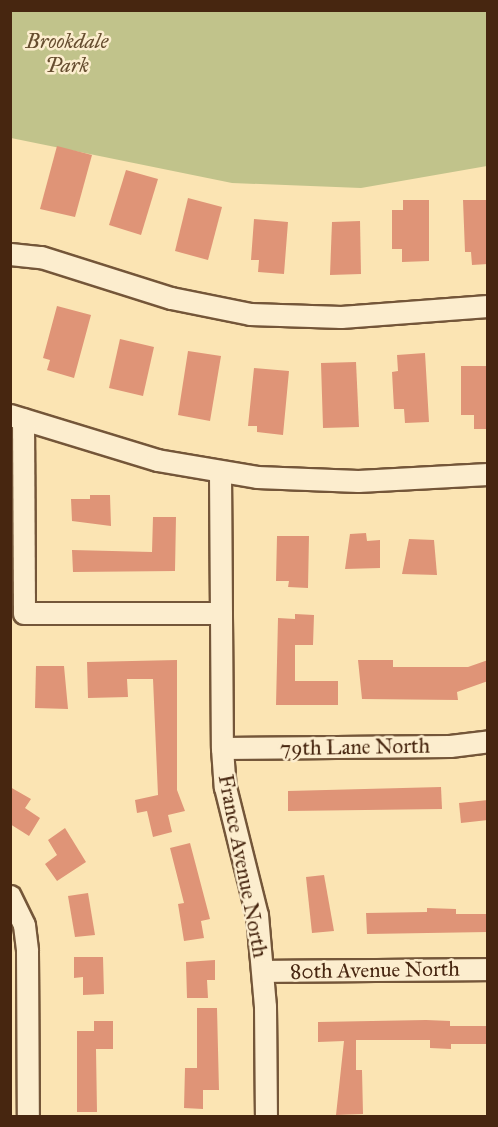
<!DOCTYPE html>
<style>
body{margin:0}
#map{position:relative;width:498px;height:1127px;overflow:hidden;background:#fbe4b3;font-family:"IM FELL Great Primer",serif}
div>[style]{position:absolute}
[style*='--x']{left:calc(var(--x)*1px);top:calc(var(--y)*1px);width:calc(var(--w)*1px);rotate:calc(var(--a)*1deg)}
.green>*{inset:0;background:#c1c38b}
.building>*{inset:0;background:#df9477}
.roads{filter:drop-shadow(2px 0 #745639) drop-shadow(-2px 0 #745639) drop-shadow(0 2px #745639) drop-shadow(0 -2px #745639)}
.minor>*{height:21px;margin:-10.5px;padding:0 10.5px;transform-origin:10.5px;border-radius:10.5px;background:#fcedce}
span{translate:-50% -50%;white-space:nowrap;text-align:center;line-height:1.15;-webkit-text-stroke:5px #fcedce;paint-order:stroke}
.park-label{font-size:21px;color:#664d2f;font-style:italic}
.street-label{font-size:21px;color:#472610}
.frame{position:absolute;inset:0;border:12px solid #472610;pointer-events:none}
</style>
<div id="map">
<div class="green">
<div style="clip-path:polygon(10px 11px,487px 11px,487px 166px,361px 188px,232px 183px,11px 138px)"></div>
</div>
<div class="building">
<div style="clip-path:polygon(57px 146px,92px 155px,75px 217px,40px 209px)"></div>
<div style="clip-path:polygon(126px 170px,158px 179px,141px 235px,109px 225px)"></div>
<div style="clip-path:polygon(188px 198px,222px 207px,208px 260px,175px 251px)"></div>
<div style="clip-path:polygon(403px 200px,429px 200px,429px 261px,402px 262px,402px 249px,392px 249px,392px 210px,403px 210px)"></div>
<div style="clip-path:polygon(463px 200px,488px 200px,488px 264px,472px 265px,471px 252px,465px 252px)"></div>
<div style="clip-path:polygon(254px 219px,288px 222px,284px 274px,258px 272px,259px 260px,251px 260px)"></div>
<div style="clip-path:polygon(360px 221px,361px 274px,330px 275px,332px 222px)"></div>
<div style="clip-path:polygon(57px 306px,91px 315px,74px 378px,47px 370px,50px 360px,43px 358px)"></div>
<div style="clip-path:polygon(120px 339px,154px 347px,143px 396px,109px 388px)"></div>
<div style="clip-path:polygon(188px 351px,221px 356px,210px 421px,178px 415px)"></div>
<div style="clip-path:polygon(425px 353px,429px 422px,405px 423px,404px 409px,394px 409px,392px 372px,398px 371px,397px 355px)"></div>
<div style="clip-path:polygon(356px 362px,359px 427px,323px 428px,321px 363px)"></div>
<div style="clip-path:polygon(461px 366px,488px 366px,488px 429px,474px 429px,474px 415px,461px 415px)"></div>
<div style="clip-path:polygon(254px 368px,289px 371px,283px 435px,257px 432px,257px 426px,248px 426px)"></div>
<div style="clip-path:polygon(90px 495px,110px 495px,111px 526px,72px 521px,71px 499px,90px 499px)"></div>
<div style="clip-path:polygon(153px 517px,176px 517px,175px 571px,73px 572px,72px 550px,152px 552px)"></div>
<div style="clip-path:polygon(366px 533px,367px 541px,380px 540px,380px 568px,345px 569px,350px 534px)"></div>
<div style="clip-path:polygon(277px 536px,309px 536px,308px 588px,288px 587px,289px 581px,276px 581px)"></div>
<div style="clip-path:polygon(409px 539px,434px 540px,437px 575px,402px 574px)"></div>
<div style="clip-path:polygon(295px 614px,314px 615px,313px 645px,295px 645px,295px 681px,338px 681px,338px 705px,276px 705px,278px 618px,295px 619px)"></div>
<div style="clip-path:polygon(177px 660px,177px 790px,185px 811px,168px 815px,172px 832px,153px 837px,147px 811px,137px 813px,135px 800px,158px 795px,153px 679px,127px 679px,128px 697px,88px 698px,87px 662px)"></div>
<div style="clip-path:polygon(358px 660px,393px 660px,393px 667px,468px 667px,488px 660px,488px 681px,457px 692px,458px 700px,362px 699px)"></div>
<div style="clip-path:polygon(36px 666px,64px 666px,68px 709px,35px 708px)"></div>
<div style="clip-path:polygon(10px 787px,31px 799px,25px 808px,40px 818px,29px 836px,10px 824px)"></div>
<div style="clip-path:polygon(441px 787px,442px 809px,288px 811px,288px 791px)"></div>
<div style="clip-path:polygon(488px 800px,488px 820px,461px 823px,459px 803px)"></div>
<div style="clip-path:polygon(65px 828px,86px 862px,57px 881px,45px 864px,57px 855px,48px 840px)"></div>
<div style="clip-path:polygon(190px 843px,210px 919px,201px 921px,204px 938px,184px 941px,178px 904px,184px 903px,170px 848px)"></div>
<div style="clip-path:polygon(324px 875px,334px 931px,312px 933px,306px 877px)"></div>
<div style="clip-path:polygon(88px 893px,95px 935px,75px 937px,68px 896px)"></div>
<div style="clip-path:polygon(427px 908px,456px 909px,456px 914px,488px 914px,488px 932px,367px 934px,366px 913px,427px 912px)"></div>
<div style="clip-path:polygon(74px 957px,103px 957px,104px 994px,83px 995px,83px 977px,74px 978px)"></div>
<div style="clip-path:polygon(215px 960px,215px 980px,207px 980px,208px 998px,187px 998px,186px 962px)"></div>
<div style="clip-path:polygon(197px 1008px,217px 1008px,219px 1090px,203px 1090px,203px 1109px,184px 1108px,185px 1068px,197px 1068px)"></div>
<div style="clip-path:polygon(426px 1020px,450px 1021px,450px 1026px,488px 1026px,488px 1044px,451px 1044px,451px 1049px,430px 1048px,430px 1040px,356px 1040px,356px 1070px,362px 1070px,363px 1114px,336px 1115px,344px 1041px,318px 1042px,318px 1022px)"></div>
<div style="clip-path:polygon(94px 1021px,113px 1021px,113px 1049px,96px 1049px,97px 1112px,77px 1112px,77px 1031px,94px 1031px)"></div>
</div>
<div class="roads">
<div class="minor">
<div style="--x:10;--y:254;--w:31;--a:6"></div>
<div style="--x:41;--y:257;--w:136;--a:17.5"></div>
<div style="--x:171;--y:298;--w:81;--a:11.4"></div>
<div style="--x:250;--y:314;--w:91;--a:1.9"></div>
<div style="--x:341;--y:317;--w:147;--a:-4.3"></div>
<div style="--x:10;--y:415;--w:154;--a:17"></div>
<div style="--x:157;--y:460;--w:101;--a:9.6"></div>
<div style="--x:257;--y:477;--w:101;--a:2.3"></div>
<div style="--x:358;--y:481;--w:130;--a:-3.1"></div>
<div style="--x:23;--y:419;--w:194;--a:89.7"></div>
<div style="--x:24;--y:613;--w:197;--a:0"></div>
<div style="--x:220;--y:472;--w:276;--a:89.6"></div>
<div style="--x:222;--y:748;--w:39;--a:86"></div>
<div style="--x:225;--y:787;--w:132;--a:76"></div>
<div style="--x:257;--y:915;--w:91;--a:85"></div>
<div style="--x:265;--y:1006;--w:110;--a:89.5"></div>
<div style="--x:222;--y:748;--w:228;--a:-0.5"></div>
<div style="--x:450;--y:746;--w:38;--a:-7"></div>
<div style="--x:10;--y:896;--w:32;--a:64"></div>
<div style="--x:24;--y:925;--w:26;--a:83"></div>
<div style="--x:27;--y:951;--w:165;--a:89.7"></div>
<div style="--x:263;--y:971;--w:225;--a:-0.5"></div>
</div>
</div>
<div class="park-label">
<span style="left:67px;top:53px">Brookdale<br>Park</span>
</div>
<div class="street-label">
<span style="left:355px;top:747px;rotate:-1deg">79th Lane North</span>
<span style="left:243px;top:866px;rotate:79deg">France Avenue North</span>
<span style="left:375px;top:970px;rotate:-1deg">80th Avenue North</span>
</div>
<div class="frame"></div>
</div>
